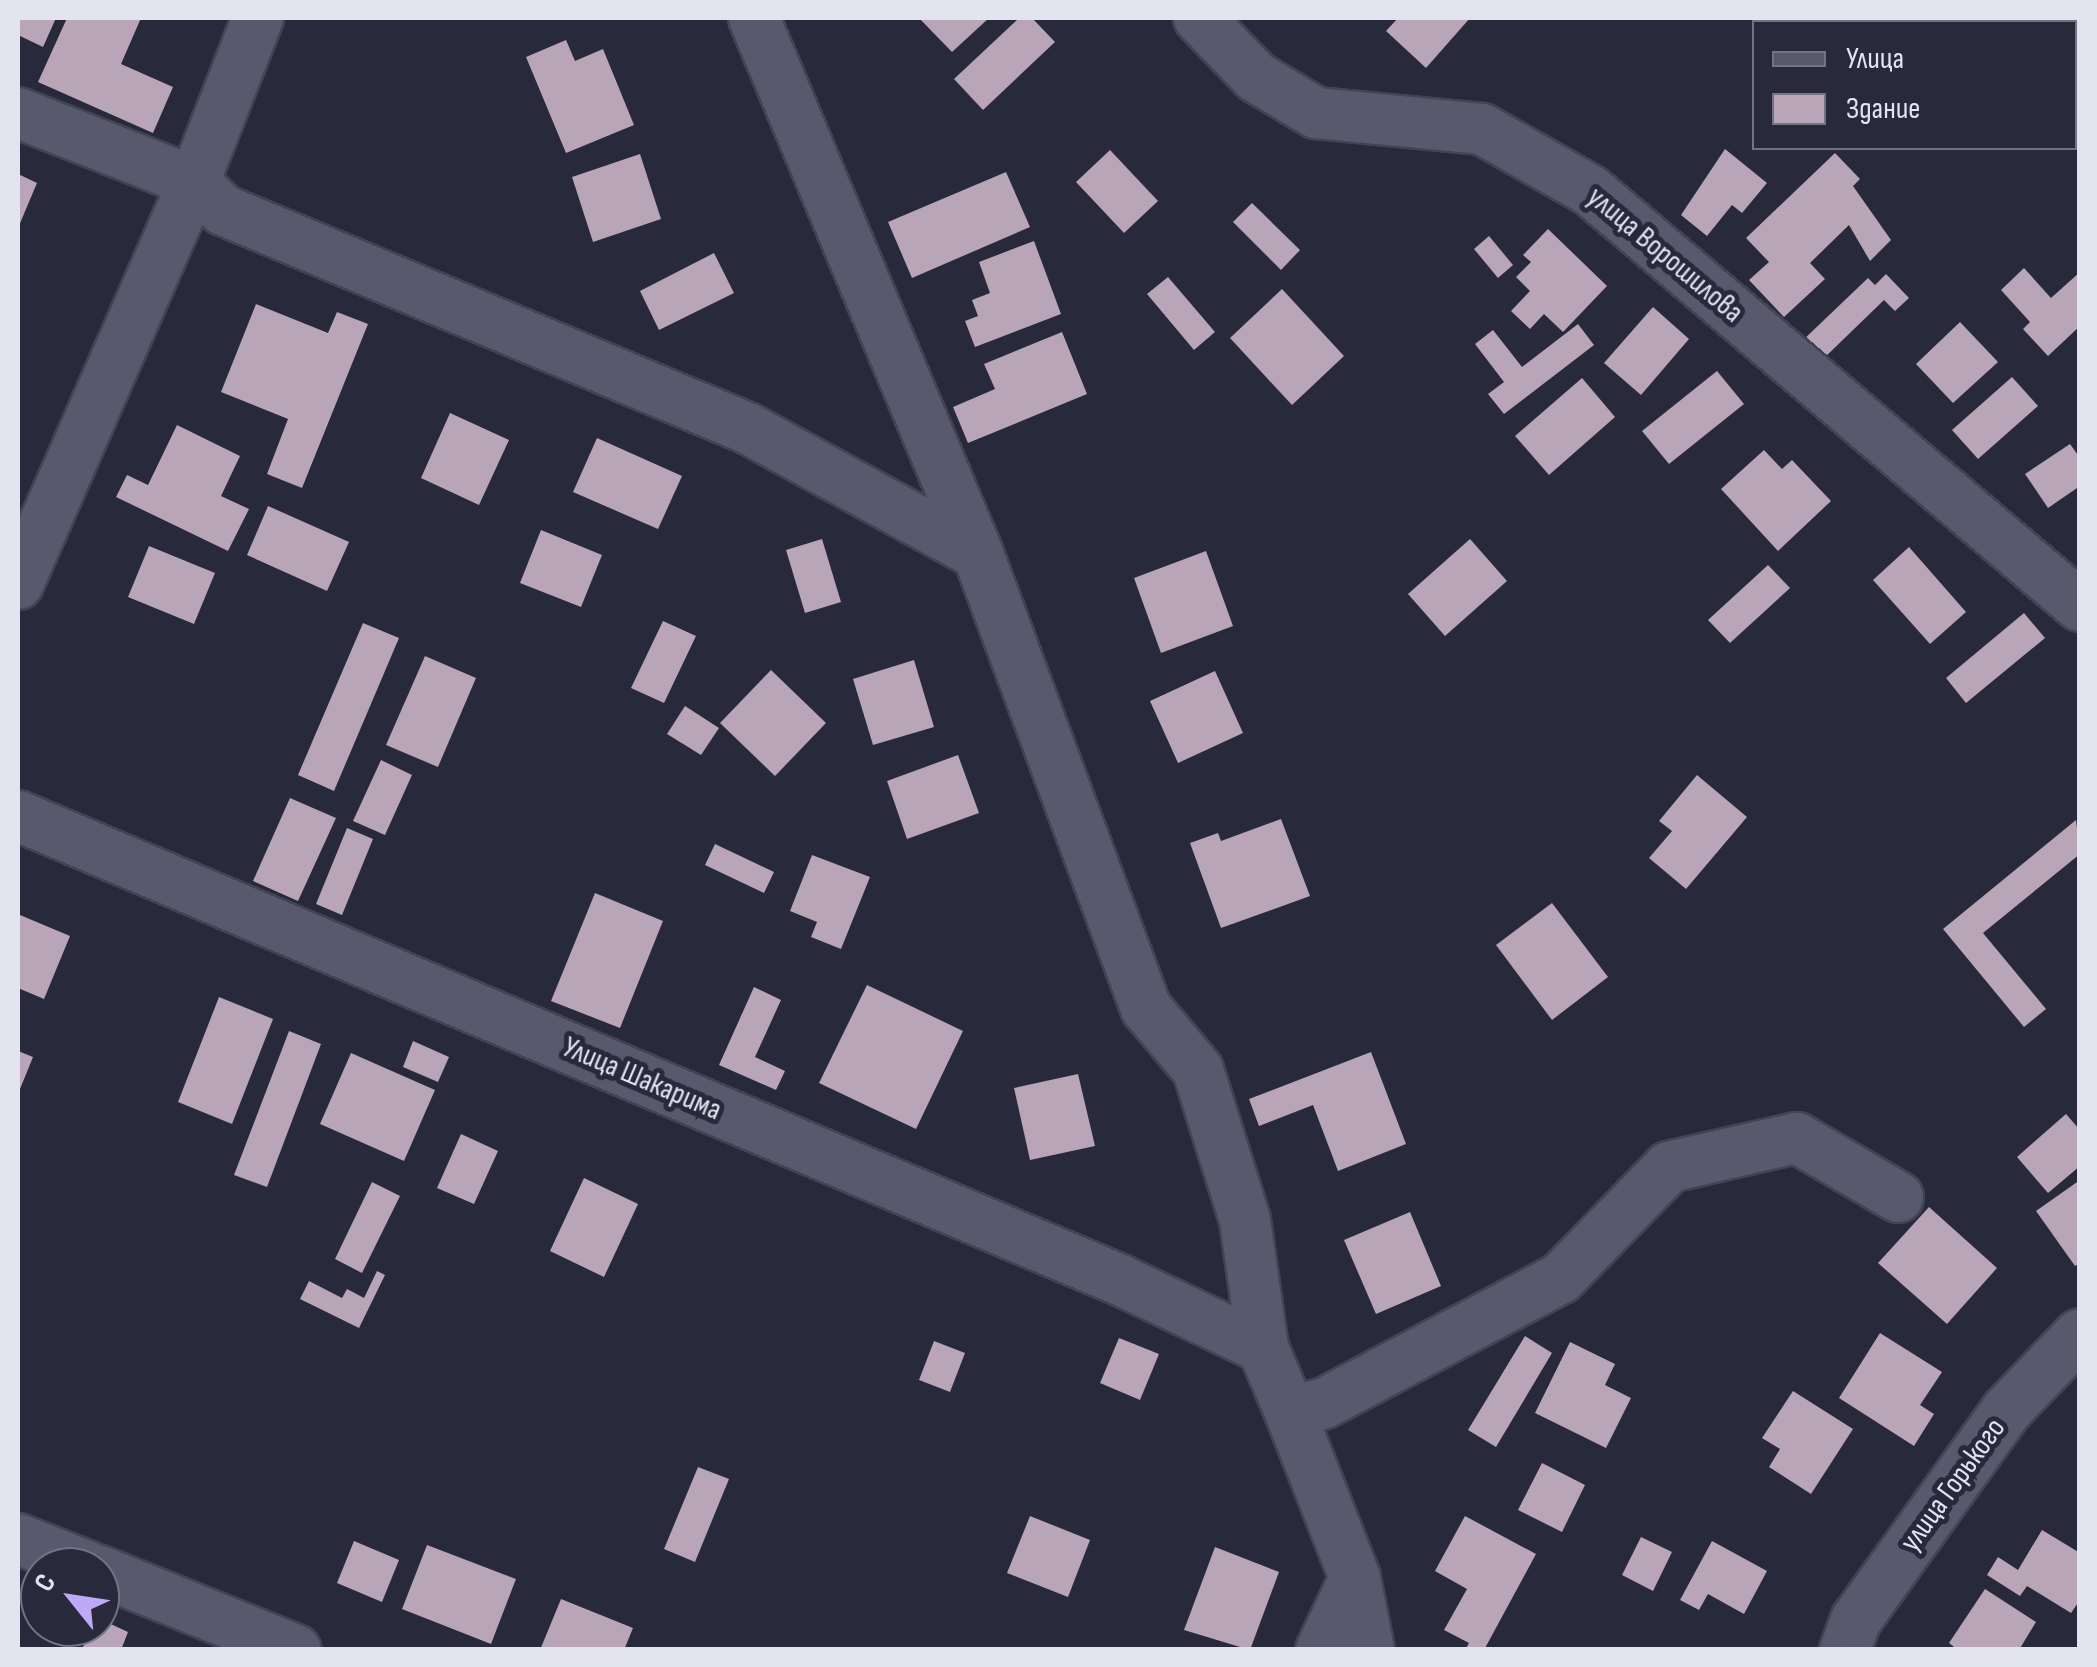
<!DOCTYPE html>
<meta charset="utf-8">
<style>
body{margin:0}
#map{position:relative;width:2097px;height:1667px;overflow:hidden;background:#28293b;font-family:"Sofia Sans Condensed",sans-serif}
div>[style]{position:absolute}
[style*='--x']{left:calc(var(--x)*1px);top:calc(var(--y)*1px);width:calc(var(--w)*1px);rotate:calc(var(--a)*1deg)}
.building>*{inset:0;background:#b8a5b7}
.roads{filter:drop-shadow(2px 0 #434453) drop-shadow(-2px 0 #434453) drop-shadow(0 2px #434453) drop-shadow(0 -2px #434453)}
.minor>*{height:50px;margin:-25px;padding:0 25px;transform-origin:25px;border-radius:25px;background:#58596d}
span{translate:-50% -50%;white-space:nowrap;text-align:center;line-height:1.15;-webkit-text-stroke:10px #28293b;paint-order:stroke}
.street-label{font-size:30px;color:#e3e4f0}
.frame{position:absolute;inset:0;border:20px solid #e3e4f0;pointer-events:none}
.legend{position:absolute;left:1752px;top:20px;width:325px;height:130px;box-sizing:border-box;background:#28293b;border:2px solid #737483;margin:0;padding:12px 18px;list-style:none;font-size:30px;color:#e3e4f0}
.legend li{display:flex;align-items:center;gap:20px;height:50px}
.legend b{width:50px;border:2px solid #737483}
.north{position:absolute;left:20px;top:1547px;width:100px;height:100px;box-sizing:border-box;background:#28293b;border:2px solid #737483;border-radius:50%;rotate:300deg;font-size:28px;font-weight:700;line-height:40px;text-align:center;color:#e3e4f0}
.north::after{content:'';display:block;margin:auto;width:35px;height:45px;background:#bda9f5;clip-path:polygon(50% 0,100% 100%,50% 72%,0 100%)}
</style>
<div id="map">
<div class="building">
<div style="clip-path:polygon(18px 18px,56px 18px,43px 47px,18px 35px)"></div>
<div style="clip-path:polygon(67px 18px,141px 18px,121px 64px,173px 87px,153px 133px,38px 82px)"></div>
<div style="clip-path:polygon(919px 18px,989px 18px,952px 52px)"></div>
<div style="clip-path:polygon(1019px 18px,1032px 18px,1055px 42px,983px 110px,954px 79px)"></div>
<div style="clip-path:polygon(1398px 18px,1470px 18px,1426px 68px,1386px 31px)"></div>
<div style="clip-path:polygon(566px 40px,575px 61px,603px 49px,634px 125px,566px 153px,526px 57px)"></div>
<div style="clip-path:polygon(1725px 149px,1767px 183px,1742px 213px,1732px 205px,1707px 236px,1681px 215px)"></div>
<div style="clip-path:polygon(1110px 150px,1158px 201px,1124px 233px,1076px 182px)"></div>
<div style="clip-path:polygon(1835px 153px,1860px 179px,1853px 186px,1891px 240px,1870px 261px,1849px 225px,1810px 263px,1825px 279px,1784px 317px,1749px 280px,1769px 262px,1746px 238px)"></div>
<div style="clip-path:polygon(640px 154px,661px 219px,593px 242px,572px 177px)"></div>
<div style="clip-path:polygon(1006px 172px,1030px 227px,912px 278px,888px 222px)"></div>
<div style="clip-path:polygon(18px 174px,37px 183px,18px 228px)"></div>
<div style="clip-path:polygon(1252px 203px,1300px 250px,1281px 270px,1233px 222px)"></div>
<div style="clip-path:polygon(1548px 229px,1607px 286px,1563px 332px,1544px 314px,1530px 329px,1511px 311px,1530px 291px,1516px 277px,1531px 262px,1523px 255px)"></div>
<div style="clip-path:polygon(1489px 236px,1513px 265px,1498px 278px,1474px 249px)"></div>
<div style="clip-path:polygon(1034px 241px,1061px 314px,975px 347px,965px 321px,978px 316px,972px 300px,990px 293px,979px 262px)"></div>
<div style="clip-path:polygon(714px 253px,734px 293px,659px 330px,640px 291px)"></div>
<div style="clip-path:polygon(2024px 268px,2051px 298px,2080px 272px,2080px 326px,2048px 356px,2023px 329px,2030px 322px,2001px 290px)"></div>
<div style="clip-path:polygon(1886px 274px,1909px 298px,1895px 311px,1884px 300px,1820px 362px,1801px 342px,1868px 278px,1875px 285px)"></div>
<div style="clip-path:polygon(1168px 277px,1215px 332px,1194px 350px,1147px 294px)"></div>
<div style="clip-path:polygon(1282px 289px,1344px 356px,1292px 405px,1230px 338px)"></div>
<div style="clip-path:polygon(256px 304px,328px 333px,337px 312px,368px 324px,302px 488px,267px 474px,288px 419px,221px 392px)"></div>
<div style="clip-path:polygon(1653px 307px,1689px 339px,1641px 395px,1604px 363px)"></div>
<div style="clip-path:polygon(1960px 322px,1998px 362px,1953px 403px,1916px 364px)"></div>
<div style="clip-path:polygon(1578px 324px,1594px 345px,1504px 414px,1488px 394px,1504px 382px,1475px 344px,1493px 330px,1522px 367px)"></div>
<div style="clip-path:polygon(1062px 332px,1087px 394px,968px 443px,953px 407px,995px 389px,984px 364px)"></div>
<div style="clip-path:polygon(1717px 371px,1744px 404px,1669px 464px,1642px 431px)"></div>
<div style="clip-path:polygon(2012px 377px,2038px 406px,1978px 459px,1952px 430px)"></div>
<div style="clip-path:polygon(1582px 378px,1615px 417px,1549px 475px,1515px 436px)"></div>
<div style="clip-path:polygon(450px 413px,509px 440px,479px 505px,421px 478px)"></div>
<div style="clip-path:polygon(177px 425px,240px 456px,221px 496px,249px 509px,228px 551px,116px 497px,127px 475px,148px 485px)"></div>
<div style="clip-path:polygon(597px 438px,682px 476px,658px 529px,573px 492px)"></div>
<div style="clip-path:polygon(2070px 444px,2080px 458px,2080px 486px,2048px 508px,2025px 474px)"></div>
<div style="clip-path:polygon(1764px 450px,1782px 469px,1792px 460px,1831px 501px,1778px 551px,1721px 489px)"></div>
<div style="clip-path:polygon(268px 506px,349px 542px,327px 591px,247px 555px)"></div>
<div style="clip-path:polygon(541px 530px,602px 555px,581px 607px,520px 583px)"></div>
<div style="clip-path:polygon(822px 539px,841px 602px,805px 613px,786px 550px)"></div>
<div style="clip-path:polygon(1470px 539px,1507px 581px,1445px 636px,1408px 594px)"></div>
<div style="clip-path:polygon(149px 546px,215px 573px,194px 624px,128px 597px)"></div>
<div style="clip-path:polygon(1909px 547px,1966px 612px,1930px 644px,1873px 580px)"></div>
<div style="clip-path:polygon(1206px 551px,1233px 626px,1161px 653px,1134px 578px)"></div>
<div style="clip-path:polygon(1768px 565px,1790px 588px,1730px 643px,1708px 620px)"></div>
<div style="clip-path:polygon(2024px 613px,2045px 638px,1966px 703px,1946px 678px)"></div>
<div style="clip-path:polygon(663px 621px,696px 636px,664px 703px,631px 688px)"></div>
<div style="clip-path:polygon(363px 623px,399px 638px,334px 791px,298px 775px)"></div>
<div style="clip-path:polygon(425px 656px,476px 678px,438px 767px,386px 745px)"></div>
<div style="clip-path:polygon(914px 660px,934px 727px,873px 745px,853px 679px)"></div>
<div style="clip-path:polygon(771px 670px,826px 723px,775px 776px,720px 723px)"></div>
<div style="clip-path:polygon(1215px 671px,1243px 733px,1178px 763px,1150px 701px)"></div>
<div style="clip-path:polygon(685px 706px,719px 728px,701px 755px,667px 734px)"></div>
<div style="clip-path:polygon(958px 755px,979px 813px,907px 839px,887px 781px)"></div>
<div style="clip-path:polygon(381px 760px,412px 775px,385px 835px,353px 821px)"></div>
<div style="clip-path:polygon(1697px 775px,1747px 817px,1686px 889px,1649px 858px,1672px 831px,1659px 821px)"></div>
<div style="clip-path:polygon(290px 798px,336px 818px,298px 901px,253px 881px)"></div>
<div style="clip-path:polygon(1281px 819px,1310px 896px,1221px 928px,1190px 843px,1218px 833px,1221px 841px)"></div>
<div style="clip-path:polygon(2076px 820px,2080px 854px,1983px 933px,2046px 1009px,2024px 1027px,1943px 929px)"></div>
<div style="clip-path:polygon(347px 828px,373px 839px,342px 915px,316px 904px)"></div>
<div style="clip-path:polygon(715px 844px,774px 872px,764px 893px,705px 865px)"></div>
<div style="clip-path:polygon(812px 855px,870px 877px,841px 949px,811px 937px,817px 922px,790px 911px)"></div>
<div style="clip-path:polygon(595px 893px,663px 921px,620px 1028px,551px 1001px)"></div>
<div style="clip-path:polygon(1552px 903px,1608px 977px,1552px 1020px,1496px 945px)"></div>
<div style="clip-path:polygon(20px 915px,70px 936px,44px 999px,18px 988px)"></div>
<div style="clip-path:polygon(867px 985px,963px 1031px,916px 1129px,819px 1083px)"></div>
<div style="clip-path:polygon(754px 987px,781px 1000px,755px 1057px,785px 1071px,776px 1090px,719px 1065px)"></div>
<div style="clip-path:polygon(219px 997px,273px 1019px,232px 1124px,178px 1102px)"></div>
<div style="clip-path:polygon(289px 1031px,321px 1044px,267px 1187px,234px 1175px)"></div>
<div style="clip-path:polygon(413px 1041px,449px 1057px,438px 1082px,403px 1067px)"></div>
<div style="clip-path:polygon(18px 1051px,33px 1057px,18px 1094px)"></div>
<div style="clip-path:polygon(1371px 1052px,1406px 1144px,1338px 1171px,1313px 1105px,1259px 1126px,1249px 1099px)"></div>
<div style="clip-path:polygon(351px 1053px,435px 1090px,404px 1161px,320px 1124px)"></div>
<div style="clip-path:polygon(1078px 1074px,1095px 1146px,1030px 1160px,1014px 1088px)"></div>
<div style="clip-path:polygon(2066px 1114px,2080px 1130px,2080px 1166px,2048px 1193px,2017px 1157px)"></div>
<div style="clip-path:polygon(461px 1134px,498px 1151px,474px 1204px,437px 1188px)"></div>
<div style="clip-path:polygon(584px 1178px,638px 1204px,604px 1277px,550px 1251px)"></div>
<div style="clip-path:polygon(2080px 1180px,2080px 1263px,2075px 1266px,2036px 1211px)"></div>
<div style="clip-path:polygon(372px 1182px,400px 1196px,362px 1273px,335px 1259px)"></div>
<div style="clip-path:polygon(1929px 1207px,1997px 1268px,1947px 1324px,1878px 1263px)"></div>
<div style="clip-path:polygon(1410px 1212px,1441px 1286px,1376px 1314px,1344px 1240px)"></div>
<div style="clip-path:polygon(377px 1271px,385px 1275px,359px 1328px,300px 1299px,309px 1281px,342px 1298px,347px 1289px,364px 1298px)"></div>
<div style="clip-path:polygon(1880px 1333px,1942px 1372px,1920px 1405px,1934px 1414px,1914px 1446px,1839px 1398px)"></div>
<div style="clip-path:polygon(1525px 1336px,1552px 1353px,1496px 1447px,1468px 1430px)"></div>
<div style="clip-path:polygon(1119px 1338px,1159px 1354px,1140px 1400px,1100px 1383px)"></div>
<div style="clip-path:polygon(934px 1341px,965px 1353px,950px 1392px,919px 1380px)"></div>
<div style="clip-path:polygon(1570px 1342px,1615px 1364px,1605px 1385px,1631px 1398px,1606px 1448px,1535px 1413px)"></div>
<div style="clip-path:polygon(1793px 1391px,1853px 1429px,1811px 1494px,1769px 1467px,1780px 1449px,1762px 1438px)"></div>
<div style="clip-path:polygon(1542px 1463px,1585px 1485px,1562px 1532px,1518px 1510px)"></div>
<div style="clip-path:polygon(698px 1467px,729px 1479px,695px 1562px,664px 1549px)"></div>
<div style="clip-path:polygon(1030px 1516px,1090px 1540px,1068px 1597px,1007px 1573px)"></div>
<div style="clip-path:polygon(1465px 1516px,1536px 1554px,1484px 1650px,1465px 1650px,1469px 1643px,1444px 1630px,1467px 1589px,1435px 1571px)"></div>
<div style="clip-path:polygon(2042px 1530px,2080px 1553px,2080px 1600px,2071px 1613px,2027px 1586px,2020px 1596px,1987px 1575px,1998px 1557px,2018px 1570px)"></div>
<div style="clip-path:polygon(1641px 1537px,1672px 1552px,1653px 1591px,1622px 1575px)"></div>
<div style="clip-path:polygon(354px 1541px,399px 1560px,382px 1602px,337px 1583px)"></div>
<div style="clip-path:polygon(1712px 1541px,1767px 1571px,1744px 1614px,1708px 1594px,1699px 1610px,1680px 1600px)"></div>
<div style="clip-path:polygon(427px 1545px,516px 1579px,491px 1644px,402px 1609px)"></div>
<div style="clip-path:polygon(1215px 1547px,1279px 1572px,1250px 1650px,1184px 1630px)"></div>
<div style="clip-path:polygon(1985px 1589px,2036px 1622px,2019px 1650px,1958px 1650px,1949px 1643px)"></div>
<div style="clip-path:polygon(561px 1599px,633px 1628px,624px 1650px,540px 1650px)"></div>
<div style="clip-path:polygon(100px 1619px,128px 1632px,121px 1650px,81px 1650px)"></div>
</div>
<div class="roads">
<div class="minor">
<div style="--x:754;--y:18;--w:581;--a:67.32"></div>
<div style="--x:1199;--y:18;--w:82;--a:46"></div>
<div style="--x:1256;--y:77;--w:70;--a:31"></div>
<div style="--x:1316;--y:113;--w:167;--a:5.5"></div>
<div style="--x:1482;--y:129;--w:125;--a:29.6"></div>
<div style="--x:1591;--y:191;--w:641;--a:40.32"></div>
<div style="--x:18;--y:113;--w:189;--a:21.4"></div>
<div style="--x:194;--y:182;--w:40;--a:44"></div>
<div style="--x:223;--y:210;--w:568;--a:22.59"></div>
<div style="--x:747;--y:428;--w:263;--a:28.6"></div>
<div style="--x:978;--y:554;--w:484;--a:69.7"></div>
<div style="--x:1146;--y:1008;--w:81;--a:50"></div>
<div style="--x:1198;--y:1070;--w:157;--a:72.6"></div>
<div style="--x:1245;--y:1220;--w:129;--a:82"></div>
<div style="--x:1263;--y:1348;--w:69;--a:67.1"></div>
<div style="--x:1290;--y:1412;--w:34;--a:-14"></div>
<div style="--x:1323;--y:1404;--w:269;--a:-27.9"></div>
<div style="--x:1561;--y:1278;--w:155;--a:-45.8"></div>
<div style="--x:1669;--y:1167;--w:131;--a:-12.8"></div>
<div style="--x:1797;--y:1138;--w:117;--a:30.3"></div>
<div style="--x:18;--y:584;--w:439;--a:-66.4"></div>
<div style="--x:194;--y:182;--w:176;--a:-68.7"></div>
<div style="--x:18;--y:816;--w:1196;--a:22.83"></div>
<div style="--x:1120;--y:1280;--w:158;--a:25.4"></div>
<div style="--x:1290;--y:1412;--w:178;--a:68.6"></div>
<div style="--x:1355;--y:1578;--w:80;--a:115.3"></div>
<div style="--x:18;--y:1539;--w:76;--a:21.5"></div>
<div style="--x:100;--y:1571;--w:211;--a:22"></div>
<div style="--x:1355;--y:1578;--w:73;--a:79"></div>
<div style="--x:1845;--y:1650;--w:32;--a:-70"></div>
<div style="--x:1856;--y:1620;--w:259;--a:-54.3"></div>
<div style="--x:2007;--y:1410;--w:105;--a:-46.2"></div>
</div>
</div>
<div class="street-label">
<span style="left:1665px;top:255px;rotate:40deg">улица Ворошилова</span>
<span style="left:642px;top:1079px;rotate:23deg">Улица Шакарима</span>
<span style="left:1953px;top:1485px;rotate:-54deg">улица Горького</span>
</div>
<div class="frame"></div>
<ul class="legend">
<li><b style="height:12px;background:#58596d"></b>Улица</li>
<li><b style="height:28px;background:#b8a5b7"></b>Здание</li>
</ul>
<div class="north">С</div>
</div>
